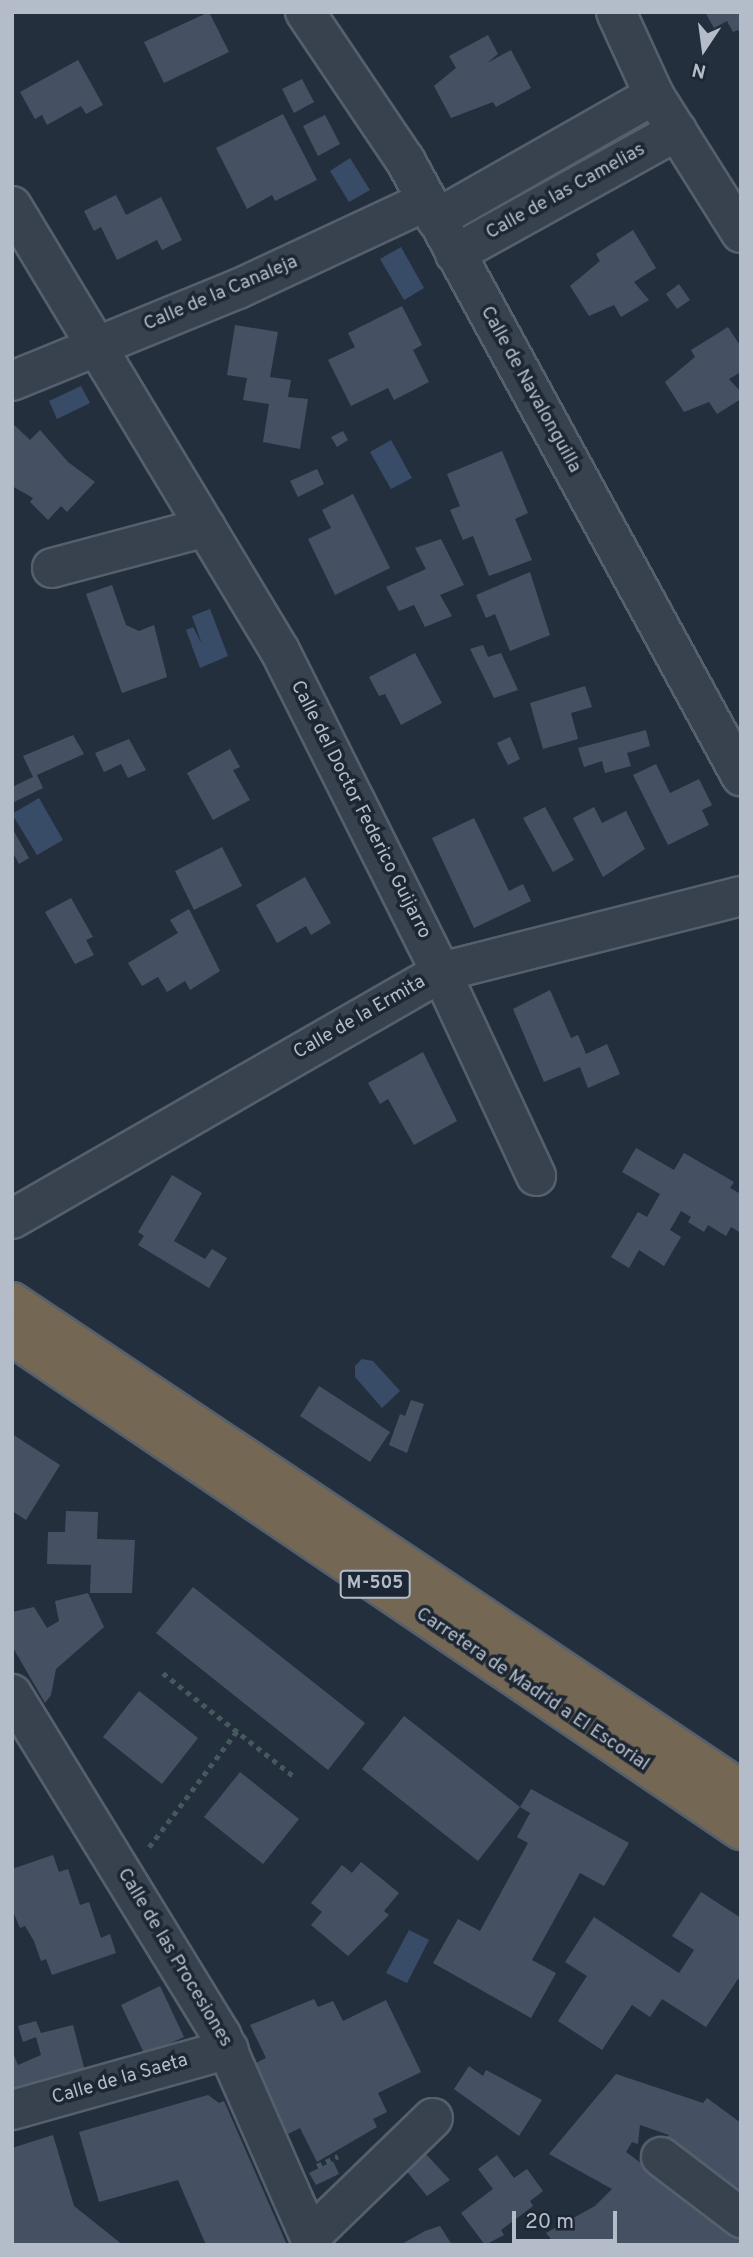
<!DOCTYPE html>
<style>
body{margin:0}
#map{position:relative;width:753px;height:2257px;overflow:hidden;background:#242f3e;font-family:Overpass,sans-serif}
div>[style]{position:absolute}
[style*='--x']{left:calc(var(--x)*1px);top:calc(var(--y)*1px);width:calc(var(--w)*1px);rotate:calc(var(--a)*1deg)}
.water>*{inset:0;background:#394c67}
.building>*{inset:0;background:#455162}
.path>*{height:4.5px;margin-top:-2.25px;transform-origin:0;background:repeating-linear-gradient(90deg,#44595c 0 5px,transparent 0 10px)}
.roads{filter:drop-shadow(2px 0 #565f6c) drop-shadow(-2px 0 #565f6c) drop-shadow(0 2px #565f6c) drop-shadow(0 -2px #565f6c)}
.street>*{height:38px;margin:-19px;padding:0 19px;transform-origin:19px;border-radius:19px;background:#38414e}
.highway>*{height:38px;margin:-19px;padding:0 19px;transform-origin:19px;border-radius:19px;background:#746855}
span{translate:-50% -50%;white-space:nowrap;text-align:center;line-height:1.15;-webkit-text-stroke:7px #1d2633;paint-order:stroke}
.shield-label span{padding:2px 5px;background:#1d2633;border:2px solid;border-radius:5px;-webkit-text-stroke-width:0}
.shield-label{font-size:18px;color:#b4bcc9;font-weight:700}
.street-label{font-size:19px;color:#b4bcc9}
.frame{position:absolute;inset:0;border:14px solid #b4bcc9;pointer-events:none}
.north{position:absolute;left:669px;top:14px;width:70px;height:70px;-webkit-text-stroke:5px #1d2633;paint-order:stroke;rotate:193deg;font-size:19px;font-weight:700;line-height:28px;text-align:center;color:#b4bcc9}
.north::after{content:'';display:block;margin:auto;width:24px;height:32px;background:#b4bcc9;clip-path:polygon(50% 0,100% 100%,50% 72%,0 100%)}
.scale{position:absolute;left:512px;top:2211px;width:105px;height:32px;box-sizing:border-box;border:4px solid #b4bcc9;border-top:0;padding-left:9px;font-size:21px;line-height:24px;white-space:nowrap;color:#b4bcc9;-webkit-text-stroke:5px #1d2633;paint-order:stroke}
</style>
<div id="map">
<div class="water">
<div style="clip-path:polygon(350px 158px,370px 190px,349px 202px,330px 171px)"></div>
<div style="clip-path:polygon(401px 247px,424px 288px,404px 300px,380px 259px)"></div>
<div style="clip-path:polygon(81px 386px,90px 403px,57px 419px,49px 401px)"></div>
<div style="clip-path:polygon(391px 440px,412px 478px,391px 489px,370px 452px)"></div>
<div style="clip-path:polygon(210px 609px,228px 656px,200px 668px,186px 630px,193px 627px,202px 644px,192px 616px)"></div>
<div style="clip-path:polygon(39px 798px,63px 840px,37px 855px,12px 814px)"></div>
<div style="clip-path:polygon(362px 1359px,373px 1361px,400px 1391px,382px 1408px,355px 1377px,355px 1366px)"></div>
<div style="clip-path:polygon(409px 1930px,429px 1940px,407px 1983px,386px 1973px)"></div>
</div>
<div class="building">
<div style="clip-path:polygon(209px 12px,229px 52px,164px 83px,144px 42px)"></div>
<div style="clip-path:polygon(705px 12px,741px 12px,741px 34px,738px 30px,733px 32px,727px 21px,714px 28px)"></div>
<div style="clip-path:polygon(488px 35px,498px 54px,487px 63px,511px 50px,531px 88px,496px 107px,493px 102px,451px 118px,434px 86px,456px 68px,449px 56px)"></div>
<div style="clip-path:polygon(78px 60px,103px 105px,86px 114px,81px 106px,47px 125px,42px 115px,35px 119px,20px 92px)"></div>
<div style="clip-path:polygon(302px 79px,314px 102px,294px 113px,282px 89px)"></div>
<div style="clip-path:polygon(283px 114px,317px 180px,275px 201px,272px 195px,247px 209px,216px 148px)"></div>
<div style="clip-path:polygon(325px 115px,340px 144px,318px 156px,303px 126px)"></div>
<div style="clip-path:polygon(116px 195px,126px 215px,161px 197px,182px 240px,162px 250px,157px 240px,117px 260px,101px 227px,94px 231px,84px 211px)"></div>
<div style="clip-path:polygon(633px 230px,656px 268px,634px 282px,649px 300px,621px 317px,614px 305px,589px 316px,570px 286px,600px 261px,596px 254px)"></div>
<div style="clip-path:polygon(679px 284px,690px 300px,677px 309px,666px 294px)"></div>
<div style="clip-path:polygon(402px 306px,422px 345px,413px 350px,429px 382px,394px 400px,388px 388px,351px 406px,328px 360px,355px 347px,348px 333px)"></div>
<div style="clip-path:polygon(235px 325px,278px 332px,270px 377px,291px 380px,288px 397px,308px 399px,300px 449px,263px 442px,269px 404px,243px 400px,247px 378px,227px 375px)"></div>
<div style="clip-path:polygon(728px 327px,741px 347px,741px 372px,729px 379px,741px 392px,741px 399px,717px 414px,709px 402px,684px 412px,665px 382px,695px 357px,691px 350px)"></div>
<div style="clip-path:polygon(12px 423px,30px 440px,40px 430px,68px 462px,95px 482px,67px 512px,61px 506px,48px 520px,30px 502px,33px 498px,12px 486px)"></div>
<div style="clip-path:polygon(343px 431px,348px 440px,337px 447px,331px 437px)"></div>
<div style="clip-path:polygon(502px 451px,528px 513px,515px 519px,532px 560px,489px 576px,473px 536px,463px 540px,450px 510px,460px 506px,447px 474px)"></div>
<div style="clip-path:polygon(317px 469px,324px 484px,298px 497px,290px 481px)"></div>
<div style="clip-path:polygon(353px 494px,390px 568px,335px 595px,308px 539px,331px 528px,322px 510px)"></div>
<div style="clip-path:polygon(441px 539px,464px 585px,440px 595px,452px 616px,425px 627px,414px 605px,399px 611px,386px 587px,426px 569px,415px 548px)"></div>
<div style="clip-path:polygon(530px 572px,550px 635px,510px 651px,495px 614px,486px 618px,476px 595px)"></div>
<div style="clip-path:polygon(112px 585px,126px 625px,139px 631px,154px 625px,167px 677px,122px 693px,86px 594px)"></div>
<div style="clip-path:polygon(483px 645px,488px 657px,501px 653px,518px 690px,494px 698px,470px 649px)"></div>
<div style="clip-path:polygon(415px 653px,442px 703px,401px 725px,385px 694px,379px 696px,369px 677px)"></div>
<div style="clip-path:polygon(585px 686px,592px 707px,571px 713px,578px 739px,543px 749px,530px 703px)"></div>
<div style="clip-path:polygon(646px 730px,650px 746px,627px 753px,631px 766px,605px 773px,602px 761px,584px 767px,578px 748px)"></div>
<div style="clip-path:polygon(73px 735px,84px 754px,37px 775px,43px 788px,12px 803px,12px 787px,33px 777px,23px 756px)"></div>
<div style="clip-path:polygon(510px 737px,520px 759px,508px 765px,497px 743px)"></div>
<div style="clip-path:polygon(129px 739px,146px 770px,128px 778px,121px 764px,104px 772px,95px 753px)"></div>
<div style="clip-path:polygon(230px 749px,240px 767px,233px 770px,250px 800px,213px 820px,187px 773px)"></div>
<div style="clip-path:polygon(656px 764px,670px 793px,699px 779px,712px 805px,702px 810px,709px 825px,668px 845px,633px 775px)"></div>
<div style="clip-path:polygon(545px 807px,574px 860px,553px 872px,523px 818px)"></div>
<div style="clip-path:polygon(594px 807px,602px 823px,626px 811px,645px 849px,603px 877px,573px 818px)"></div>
<div style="clip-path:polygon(474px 818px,509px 891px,523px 884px,531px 901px,474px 928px,432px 838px)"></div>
<div style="clip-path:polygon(12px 828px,29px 858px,19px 864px,12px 851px)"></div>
<div style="clip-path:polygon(222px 847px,242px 886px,194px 910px,175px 871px)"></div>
<div style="clip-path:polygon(305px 877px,331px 923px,311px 935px,306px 926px,277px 943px,256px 905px)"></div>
<div style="clip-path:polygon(71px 898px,93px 937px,86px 940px,94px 955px,75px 964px,45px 912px)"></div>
<div style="clip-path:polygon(189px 909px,220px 971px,190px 990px,185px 981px,167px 992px,158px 977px,142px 986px,128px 963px,178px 933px,170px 920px)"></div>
<div style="clip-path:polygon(550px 990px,571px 1038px,578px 1035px,586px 1054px,607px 1044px,620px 1074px,588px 1088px,580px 1067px,544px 1082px,513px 1009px)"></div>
<div style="clip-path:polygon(423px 1052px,457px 1121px,414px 1145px,388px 1099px,380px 1104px,368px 1083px)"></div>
<div style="clip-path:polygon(636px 1148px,674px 1170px,684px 1153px,734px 1182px,730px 1188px,741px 1194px,741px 1233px,731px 1227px,726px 1236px,708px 1225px,704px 1232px,688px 1222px,691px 1217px,681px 1211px,670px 1230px,681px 1237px,664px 1266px,639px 1250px,629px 1268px,611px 1257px,638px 1212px,647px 1217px,660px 1194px,622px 1172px)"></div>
<div style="clip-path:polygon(172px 1175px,202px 1193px,174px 1241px,205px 1259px,212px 1249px,227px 1258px,209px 1288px,138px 1245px,144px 1236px,138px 1232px)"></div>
<div style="clip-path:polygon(319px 1386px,390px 1432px,370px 1462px,300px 1416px)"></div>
<div style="clip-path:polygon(411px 1400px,424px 1404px,407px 1453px,389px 1445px,400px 1414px,405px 1416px)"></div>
<div style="clip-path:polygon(12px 1434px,60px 1465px,26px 1520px,12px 1511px)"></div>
<div style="clip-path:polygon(66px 1511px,98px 1512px,97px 1539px,135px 1540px,132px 1593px,90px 1593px,91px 1565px,47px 1564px,48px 1532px,65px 1532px)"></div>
<div style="clip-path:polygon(193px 1587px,365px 1723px,328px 1770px,156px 1633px)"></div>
<div style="clip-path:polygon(88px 1593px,104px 1627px,56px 1669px,51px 1695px,45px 1703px,12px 1646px,12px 1612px,34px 1607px,47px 1628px,59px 1621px,55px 1601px)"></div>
<div style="clip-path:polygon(139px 1691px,198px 1738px,162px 1784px,103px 1737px)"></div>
<div style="clip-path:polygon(404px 1716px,520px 1807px,478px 1861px,362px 1769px)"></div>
<div style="clip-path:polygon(240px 1772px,299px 1819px,263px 1864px,204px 1817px)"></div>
<div style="clip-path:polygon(531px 1789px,629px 1843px,604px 1886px,580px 1873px,532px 1960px,556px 1973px,531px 2018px,433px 1963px,458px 1919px,480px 1931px,528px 1843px,517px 1837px,530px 1813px,520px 1807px)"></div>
<div style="clip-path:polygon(53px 1855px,59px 1872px,68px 1869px,80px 1905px,89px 1902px,101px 1938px,110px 1934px,116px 1953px,52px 1975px,46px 1959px,41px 1961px,34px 1941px,25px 1926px,20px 1928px,12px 1909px,12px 1869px)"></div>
<div style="clip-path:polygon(361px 1862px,399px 1893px,384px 1911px,389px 1915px,348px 1956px,311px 1925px,322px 1912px,311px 1903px,342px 1865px,352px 1873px)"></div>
<div style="clip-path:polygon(701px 1892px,741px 1918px,741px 1981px,738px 1979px,706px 2027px,662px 1999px,650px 2017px,632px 2005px,602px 2050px,558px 2021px,587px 1976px,565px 1962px,594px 1917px,679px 1973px,694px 1950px,672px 1936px)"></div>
<div style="clip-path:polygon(160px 1986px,184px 2037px,145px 2055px,121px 2005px)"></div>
<div style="clip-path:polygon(314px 1999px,318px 2007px,333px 2001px,343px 2021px,386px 2000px,421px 2072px,378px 2093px,387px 2112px,373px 2119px,377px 2127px,317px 2162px,300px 2128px,288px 2134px,252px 2065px,266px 2058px,250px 2025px)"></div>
<div style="clip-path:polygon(36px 2021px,41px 2033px,73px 2025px,85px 2071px,12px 2092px,12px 2051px,18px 2065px,41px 2055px,36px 2037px,23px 2042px,18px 2026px)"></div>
<div style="clip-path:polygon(469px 2066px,483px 2076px,486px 2070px,542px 2100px,519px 2136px,454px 2089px)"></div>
<div style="clip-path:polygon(616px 2074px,703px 2103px,707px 2098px,741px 2123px,741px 2194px,665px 2139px,669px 2135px,640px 2125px,638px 2144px,632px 2142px,626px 2152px,737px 2234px,741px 2245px,556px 2245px,546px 2233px,595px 2206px,612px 2189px,549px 2154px)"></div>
<div style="clip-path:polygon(208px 2095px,219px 2103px,224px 2101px,287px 2245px,206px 2245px,178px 2180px,99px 2202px,79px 2132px)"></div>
<div style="clip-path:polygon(53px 2135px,74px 2206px,123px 2245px,12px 2245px,12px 2148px)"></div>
<div style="clip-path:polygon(424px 2152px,450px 2180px,427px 2196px,405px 2169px)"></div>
<div style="clip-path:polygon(497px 2155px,514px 2178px,527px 2169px,543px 2191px,530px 2201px,533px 2206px,501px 2230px,504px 2235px,485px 2245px,461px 2213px,493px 2189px,478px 2169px)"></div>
<div style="clip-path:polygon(333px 2161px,339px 2174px,316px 2185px,309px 2173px)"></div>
<div style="clip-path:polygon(440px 2226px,452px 2245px,400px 2245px,425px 2231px)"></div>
</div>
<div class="path">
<div style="--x:163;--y:1673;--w:169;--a:38.3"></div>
<div style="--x:149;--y:1847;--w:146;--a:-52.8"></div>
<div style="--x:317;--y:2166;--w:23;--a:-25"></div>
</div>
<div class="roads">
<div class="street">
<div style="--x:305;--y:12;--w:179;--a:56"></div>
<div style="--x:405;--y:160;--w:702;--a:61.39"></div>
<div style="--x:616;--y:12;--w:91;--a:65.4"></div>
<div style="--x:654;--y:95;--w:163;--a:57.8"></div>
<div style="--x:12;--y:206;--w:519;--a:58.94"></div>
<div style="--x:280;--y:651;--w:359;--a:63.4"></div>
<div style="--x:441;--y:972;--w:225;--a:65"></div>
<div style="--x:436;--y:219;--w:251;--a:-29.6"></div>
<div style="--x:455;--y:254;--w:254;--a:-29"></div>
<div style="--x:12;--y:381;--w:244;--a:-22.2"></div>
<div style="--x:238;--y:289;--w:208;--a:-25"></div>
<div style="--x:52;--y:568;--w:159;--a:-14.9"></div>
<div style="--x:12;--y:1219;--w:495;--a:-29.9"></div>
<div style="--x:441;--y:972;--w:309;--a:-14.2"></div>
<div style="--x:12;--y:1694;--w:400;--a:58.5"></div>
<div style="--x:221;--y:2035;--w:229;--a:66.3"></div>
<div style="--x:12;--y:2110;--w:225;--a:-15.7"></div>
<div style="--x:661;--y:2157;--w:101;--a:37.3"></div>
<div style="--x:310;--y:2237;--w:171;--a:-44.1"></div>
</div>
<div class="highway">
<div style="--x:12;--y:1302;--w:877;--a:33.8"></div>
<div style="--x:12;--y:1336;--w:881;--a:34.12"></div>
</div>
</div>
<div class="shield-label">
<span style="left:375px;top:1584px">M-505</span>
</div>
<div class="street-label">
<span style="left:566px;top:192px;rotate:-29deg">Calle de las Camelias</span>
<span style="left:221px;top:294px;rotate:-23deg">Calle de la Canaleja</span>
<span style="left:530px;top:390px;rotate:61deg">Calle de Navalonguilla</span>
<span style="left:360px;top:810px;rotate:63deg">Calle del Doctor Federico Guijarro</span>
<span style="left:360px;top:1018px;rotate:-30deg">Calle de la Ermita</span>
<span style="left:532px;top:1690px;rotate:34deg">Carretera de Madrid a El Escorial</span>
<span style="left:174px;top:1958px;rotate:59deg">Calle de las Procesiones</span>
<span style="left:120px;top:2080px;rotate:-16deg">Calle de la Saeta</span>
</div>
<div class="frame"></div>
<div class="north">N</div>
<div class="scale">20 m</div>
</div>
